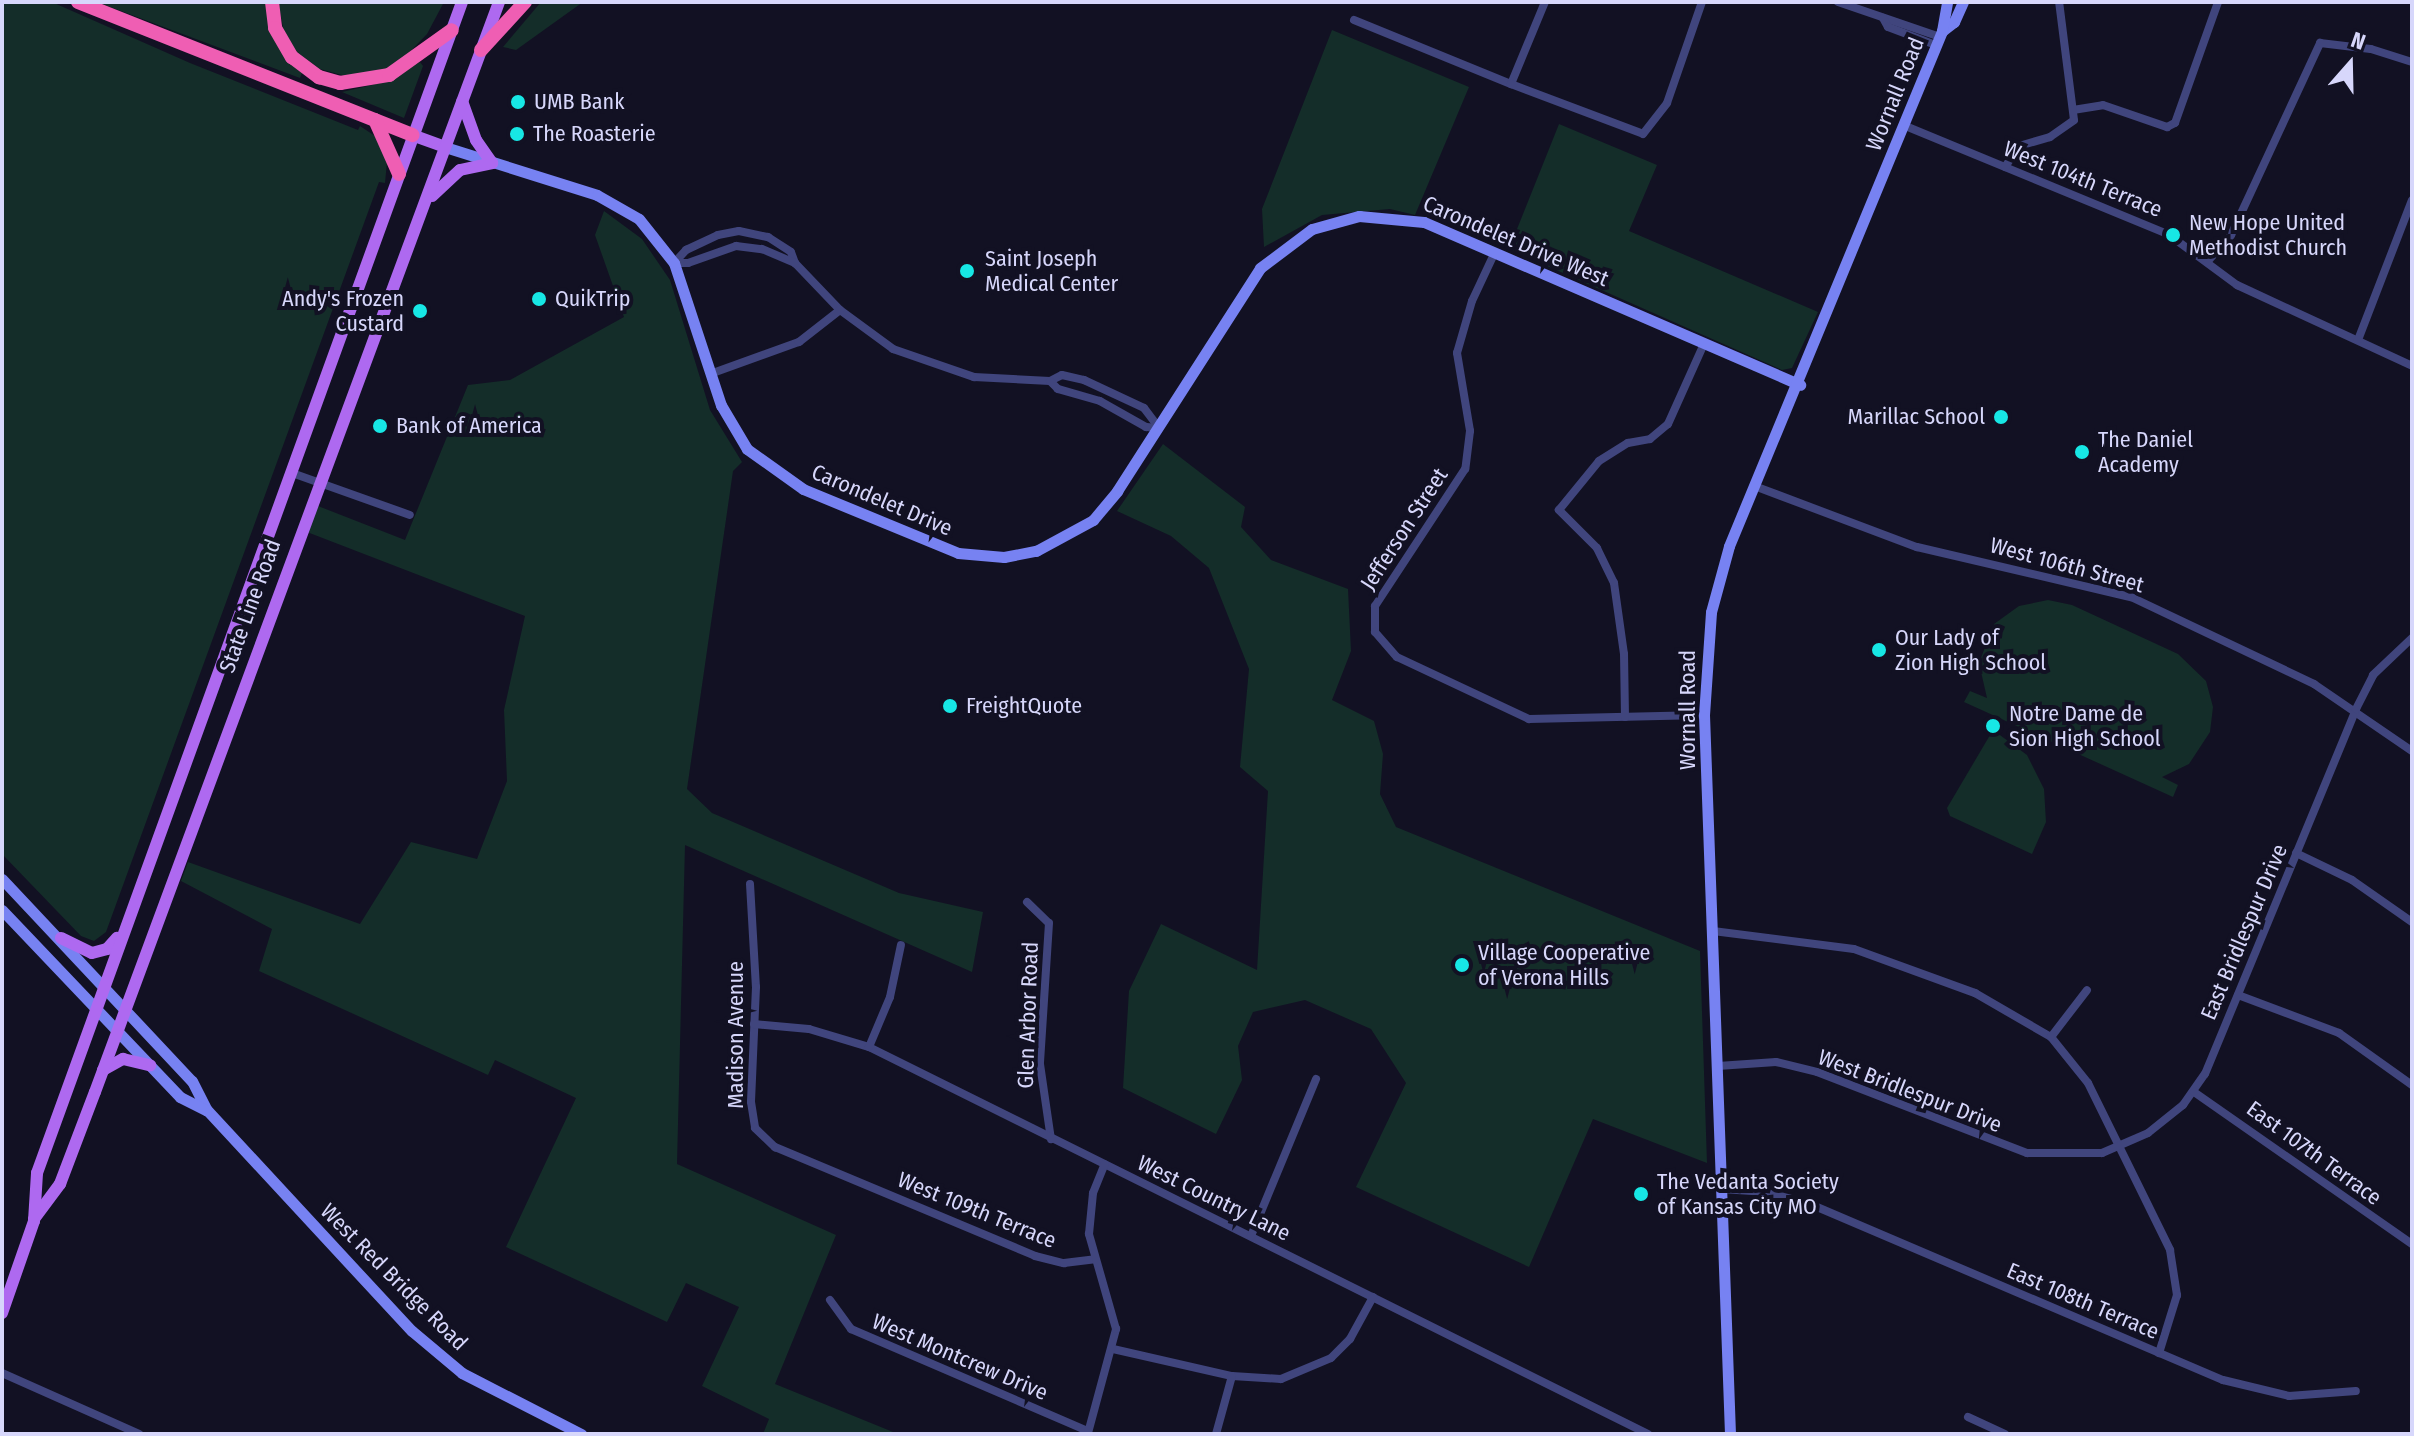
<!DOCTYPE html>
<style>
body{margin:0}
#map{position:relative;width:2414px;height:1436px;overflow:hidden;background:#121123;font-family:"Fira Sans Condensed",sans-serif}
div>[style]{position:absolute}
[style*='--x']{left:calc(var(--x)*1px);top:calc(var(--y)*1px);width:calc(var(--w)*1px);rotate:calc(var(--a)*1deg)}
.green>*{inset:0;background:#142d29}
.street>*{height:8px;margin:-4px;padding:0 4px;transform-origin:4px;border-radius:4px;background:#40457d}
.secondary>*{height:11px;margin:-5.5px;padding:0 5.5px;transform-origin:5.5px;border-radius:5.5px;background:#7782f2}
.primary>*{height:12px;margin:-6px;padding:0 6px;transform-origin:6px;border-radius:6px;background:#ae69f0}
.highway>*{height:14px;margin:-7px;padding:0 7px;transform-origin:7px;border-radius:7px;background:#ef5eb3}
.dots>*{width:22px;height:22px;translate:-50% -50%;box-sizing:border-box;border:4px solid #121123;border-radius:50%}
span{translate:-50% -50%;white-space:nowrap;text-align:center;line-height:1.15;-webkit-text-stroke:8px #121123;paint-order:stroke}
.street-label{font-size:22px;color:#d7d7fb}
.poi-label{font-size:22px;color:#d7d7fb}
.left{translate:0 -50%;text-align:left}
.right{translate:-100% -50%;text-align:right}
.frame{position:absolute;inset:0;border:4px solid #d7d7fb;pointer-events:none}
.north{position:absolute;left:2310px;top:24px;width:80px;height:80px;-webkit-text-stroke:6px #121123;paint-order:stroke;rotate:20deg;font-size:22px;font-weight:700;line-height:32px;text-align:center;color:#d7d7fb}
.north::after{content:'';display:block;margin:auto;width:28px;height:36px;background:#d7d7fb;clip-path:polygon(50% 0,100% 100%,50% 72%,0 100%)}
</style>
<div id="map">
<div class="green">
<div style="clip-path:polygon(2px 2px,54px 3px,190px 63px,358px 130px,360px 126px,375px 136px,387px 162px,385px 183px,379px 182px,106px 932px,94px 941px,81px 936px,2px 854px)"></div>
<div style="clip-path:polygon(97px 2px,267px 2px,291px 63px,302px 73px,300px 78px)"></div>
<div style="clip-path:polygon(278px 2px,444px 2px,427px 34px,404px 58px,379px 73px,349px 77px,320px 69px,297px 52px,284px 32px)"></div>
<div style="clip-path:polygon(541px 2px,583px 2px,516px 50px,503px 47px)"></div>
<div style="clip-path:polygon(1332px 30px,1469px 87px,1415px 215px,1390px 209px,1322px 215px,1264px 247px,1262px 209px)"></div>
<div style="clip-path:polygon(420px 62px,423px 66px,404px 118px,342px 92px,385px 82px)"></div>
<div style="clip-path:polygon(1559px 124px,1657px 165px,1629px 231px,1818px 312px,1792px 368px,1782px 370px,1509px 249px)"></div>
<div style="clip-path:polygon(604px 211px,642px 239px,670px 280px,710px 410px,742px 462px,733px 471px,687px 789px,712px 813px,899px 893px,983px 912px,972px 972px,685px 845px,677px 1164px,836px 1235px,775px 1384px,898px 1434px,763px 1434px,769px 1419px,702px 1386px,739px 1307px,686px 1283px,667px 1322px,506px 1247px,576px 1098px,495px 1060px,488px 1075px,259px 971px,272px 929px,181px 881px,188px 862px,360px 924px,411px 842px,477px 859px,507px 781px,504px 710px,525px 616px,307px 532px,318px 506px,405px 540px,468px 385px,510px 380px,624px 317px,595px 235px)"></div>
<div style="clip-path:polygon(1163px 444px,1245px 507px,1241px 527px,1271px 560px,1348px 589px,1351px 651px,1332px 700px,1374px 721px,1383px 754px,1380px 794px,1396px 827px,1700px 951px,1707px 1163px,1593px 1119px,1529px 1267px,1356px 1187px,1406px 1083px,1371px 1029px,1305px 1000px,1253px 1012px,1238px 1046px,1242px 1080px,1216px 1134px,1123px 1088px,1129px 991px,1161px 924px,1257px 970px,1268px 791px,1240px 767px,1249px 669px,1209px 568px,1171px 536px,1117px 511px)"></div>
<div style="clip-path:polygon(2048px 600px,2072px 605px,2178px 654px,2206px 681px,2213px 707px,2210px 732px,2189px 764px,2162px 777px,2178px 785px,2173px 797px,1964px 702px,1970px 691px,1987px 698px,1979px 663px,1994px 624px,2019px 606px)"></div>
<div style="clip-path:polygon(1993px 730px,2027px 755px,2044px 789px,2046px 822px,2032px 854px,1950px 816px,1947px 808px)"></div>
</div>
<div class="street">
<div style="--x:1838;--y:2;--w:108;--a:18.9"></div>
<div style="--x:1883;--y:18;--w:10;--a:61"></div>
<div style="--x:1888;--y:27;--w:51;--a:20.6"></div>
<div style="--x:1354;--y:20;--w:170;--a:22.2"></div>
<div style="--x:1511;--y:84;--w:89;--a:-67.5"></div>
<div style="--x:1511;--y:84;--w:141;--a:20.7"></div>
<div style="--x:1643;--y:134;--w:39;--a:-52"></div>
<div style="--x:1667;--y:103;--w:107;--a:-70.9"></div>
<div style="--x:2073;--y:110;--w:30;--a:-9"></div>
<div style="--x:2103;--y:105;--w:68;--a:19"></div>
<div style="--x:2167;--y:127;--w:9;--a:-27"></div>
<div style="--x:2175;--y:123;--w:128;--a:-70.4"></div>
<div style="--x:1903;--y:125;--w:287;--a:22.4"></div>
<div style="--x:2168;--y:234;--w:86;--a:36.5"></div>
<div style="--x:2237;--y:285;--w:193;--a:24.8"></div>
<div style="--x:2005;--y:167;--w:25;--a:-56"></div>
<div style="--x:2019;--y:146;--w:32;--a:-16"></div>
<div style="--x:2050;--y:137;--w:29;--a:-35"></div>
<div style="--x:2074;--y:120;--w:119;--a:-97.2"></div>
<div style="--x:1495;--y:252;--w:54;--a:115.1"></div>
<div style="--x:1472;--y:301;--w:54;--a:106.1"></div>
<div style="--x:1457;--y:353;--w:79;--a:80.5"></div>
<div style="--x:1470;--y:431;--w:38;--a:97"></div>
<div style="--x:1465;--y:469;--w:164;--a:123.3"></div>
<div style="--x:1375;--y:606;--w:26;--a:90"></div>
<div style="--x:1375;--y:632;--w:33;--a:49"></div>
<div style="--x:1397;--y:657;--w:146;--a:25.2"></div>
<div style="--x:1529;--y:719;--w:175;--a:-1.3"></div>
<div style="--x:2207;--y:262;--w:36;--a:-48"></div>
<div style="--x:2231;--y:235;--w:212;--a:-65.1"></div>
<div style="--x:2320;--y:43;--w:51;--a:6.7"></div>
<div style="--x:2371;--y:49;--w:43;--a:17.6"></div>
<div style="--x:674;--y:263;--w:18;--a:-47"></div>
<div style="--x:686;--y:250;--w:35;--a:-25"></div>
<div style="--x:718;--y:235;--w:21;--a:-11"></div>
<div style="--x:739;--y:231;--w:30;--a:12"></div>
<div style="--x:768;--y:237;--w:27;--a:33"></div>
<div style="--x:791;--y:252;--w:12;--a:70"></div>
<div style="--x:795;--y:263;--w:65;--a:46.2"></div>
<div style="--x:840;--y:310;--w:66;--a:36.3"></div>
<div style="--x:893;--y:349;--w:86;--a:19.1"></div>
<div style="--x:974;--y:377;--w:76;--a:3"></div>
<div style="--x:1050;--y:381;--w:13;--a:-27"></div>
<div style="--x:1062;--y:375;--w:23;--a:13"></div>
<div style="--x:1084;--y:380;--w:66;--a:25"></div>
<div style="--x:1144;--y:408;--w:25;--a:53"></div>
<div style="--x:1159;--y:428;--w:13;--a:-176"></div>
<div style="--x:1146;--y:427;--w:53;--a:-150.5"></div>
<div style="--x:1100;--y:401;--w:44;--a:-164.1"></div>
<div style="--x:1058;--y:389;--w:11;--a:-135"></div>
<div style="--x:674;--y:263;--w:14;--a:0"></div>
<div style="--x:688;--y:263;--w:51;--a:-19.5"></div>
<div style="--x:736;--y:246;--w:26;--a:7"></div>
<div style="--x:762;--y:249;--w:36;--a:23"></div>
<div style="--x:2358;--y:340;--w:150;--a:-68.9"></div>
<div style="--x:710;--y:374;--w:95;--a:-19.8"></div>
<div style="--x:799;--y:342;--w:52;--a:-38"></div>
<div style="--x:292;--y:473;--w:125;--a:19.6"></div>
<div style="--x:1757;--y:487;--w:171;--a:20.6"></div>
<div style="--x:1917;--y:547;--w:220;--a:13.2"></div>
<div style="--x:2131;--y:597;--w:203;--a:25.4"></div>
<div style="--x:2314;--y:684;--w:119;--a:34.4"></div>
<div style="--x:1625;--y:717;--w:63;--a:-90.9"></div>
<div style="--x:1624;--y:654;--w:72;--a:-98"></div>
<div style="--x:1614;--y:583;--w:39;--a:-116"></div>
<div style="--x:1597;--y:548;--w:54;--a:-135"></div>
<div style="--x:1559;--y:510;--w:63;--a:-50.8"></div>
<div style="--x:1599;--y:461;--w:34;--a:-32"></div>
<div style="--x:1628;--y:443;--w:22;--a:-10"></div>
<div style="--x:1650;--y:439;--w:23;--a:-40"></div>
<div style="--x:1668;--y:424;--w:88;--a:-65.8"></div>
<div style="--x:2296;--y:853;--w:62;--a:25.7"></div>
<div style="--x:2352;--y:880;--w:73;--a:35"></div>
<div style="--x:750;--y:884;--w:103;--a:86.7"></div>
<div style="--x:756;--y:987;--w:115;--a:92.5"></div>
<div style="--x:751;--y:1102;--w:26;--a:81"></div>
<div style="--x:755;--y:1128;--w:28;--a:44"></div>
<div style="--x:775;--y:1147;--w:282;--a:22.7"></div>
<div style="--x:1035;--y:1256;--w:30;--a:14"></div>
<div style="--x:1064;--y:1263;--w:31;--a:-7"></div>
<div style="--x:1027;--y:902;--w:30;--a:44"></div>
<div style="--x:1049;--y:923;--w:141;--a:93.7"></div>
<div style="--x:1040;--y:1064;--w:76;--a:81.7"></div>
<div style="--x:1713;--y:931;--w:142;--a:7.3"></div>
<div style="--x:1854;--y:949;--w:129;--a:20"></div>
<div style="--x:1975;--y:993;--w:88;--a:30.1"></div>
<div style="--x:2051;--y:1037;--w:59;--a:51.2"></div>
<div style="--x:2088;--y:1083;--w:186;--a:63.8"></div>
<div style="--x:2170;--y:1250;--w:46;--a:81.2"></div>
<div style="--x:2177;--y:1295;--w:61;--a:107.2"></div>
<div style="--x:2238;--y:995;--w:108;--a:20.6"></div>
<div style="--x:2339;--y:1033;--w:90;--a:35.5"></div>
<div style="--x:754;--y:1024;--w:55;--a:5.2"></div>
<div style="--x:809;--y:1029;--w:63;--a:16.7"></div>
<div style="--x:869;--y:1047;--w:870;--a:26.42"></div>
<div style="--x:2051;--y:1037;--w:59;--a:-52.5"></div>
<div style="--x:869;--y:1047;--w:54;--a:-67.2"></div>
<div style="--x:890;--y:997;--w:53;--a:-78.1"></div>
<div style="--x:1718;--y:1066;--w:58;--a:-3.9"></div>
<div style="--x:1776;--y:1062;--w:42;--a:13.7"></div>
<div style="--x:1817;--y:1072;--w:225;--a:21.1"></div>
<div style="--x:2027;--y:1153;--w:75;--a:0"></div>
<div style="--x:2102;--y:1153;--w:50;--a:-23.5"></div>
<div style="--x:2148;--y:1133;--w:45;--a:-38.7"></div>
<div style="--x:2183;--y:1105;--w:38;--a:-55"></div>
<div style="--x:2205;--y:1074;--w:395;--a:-67.5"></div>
<div style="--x:2356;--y:709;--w:38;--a:-63"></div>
<div style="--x:2373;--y:675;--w:54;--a:-43.5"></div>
<div style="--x:2194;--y:1092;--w:266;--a:34.9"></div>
<div style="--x:1722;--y:1189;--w:44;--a:3.9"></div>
<div style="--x:1766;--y:1192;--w:46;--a:15.3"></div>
<div style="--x:1810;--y:1204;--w:449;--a:23.1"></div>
<div style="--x:2223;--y:1380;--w:68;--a:13.6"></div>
<div style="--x:2289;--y:1396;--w:67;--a:-4.3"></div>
<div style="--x:1251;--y:1236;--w:170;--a:-67.5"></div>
<div style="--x:830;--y:1300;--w:36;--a:54"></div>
<div style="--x:851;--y:1329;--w:258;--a:23.3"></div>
<div style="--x:1113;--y:1349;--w:122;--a:12.8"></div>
<div style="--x:1232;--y:1376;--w:49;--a:3.5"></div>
<div style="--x:1281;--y:1379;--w:54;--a:-22.8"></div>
<div style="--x:1331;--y:1358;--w:27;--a:-45"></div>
<div style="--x:1350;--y:1339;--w:48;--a:-61.3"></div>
<div style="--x:2;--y:1373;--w:150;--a:24"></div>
<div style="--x:1968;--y:1417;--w:41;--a:24.7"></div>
<div style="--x:1088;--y:1433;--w:108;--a:-74.9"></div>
<div style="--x:1116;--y:1329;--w:99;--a:-105.9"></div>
<div style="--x:1089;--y:1234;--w:41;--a:-84.4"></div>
<div style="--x:1093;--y:1193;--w:31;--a:-68"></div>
<div style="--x:1216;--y:1434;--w:60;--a:-74.6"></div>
</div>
<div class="secondary">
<div style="--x:1942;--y:31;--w:15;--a:-37"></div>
<div style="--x:1954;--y:22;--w:22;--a:-66"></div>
<div style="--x:445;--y:147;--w:159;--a:17.5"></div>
<div style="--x:597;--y:195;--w:48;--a:29.7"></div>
<div style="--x:639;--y:219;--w:56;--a:51.5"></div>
<div style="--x:674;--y:263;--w:150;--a:71.7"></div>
<div style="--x:721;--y:405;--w:51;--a:59.4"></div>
<div style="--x:747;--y:449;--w:69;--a:35.5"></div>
<div style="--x:803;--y:489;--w:168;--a:22.4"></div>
<div style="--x:958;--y:553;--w:46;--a:5"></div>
<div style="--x:1004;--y:557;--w:33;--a:-11"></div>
<div style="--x:1036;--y:551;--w:65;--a:-28.5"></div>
<div style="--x:1093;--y:520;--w:38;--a:-50"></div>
<div style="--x:1117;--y:491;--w:265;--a:-57.3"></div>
<div style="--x:1260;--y:268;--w:65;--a:-36.9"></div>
<div style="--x:1312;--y:229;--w:49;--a:-15.5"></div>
<div style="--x:1359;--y:216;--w:65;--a:5.3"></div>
<div style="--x:1424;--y:222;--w:410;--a:23.4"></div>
<div style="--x:2;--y:879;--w:277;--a:46.8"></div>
<div style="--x:192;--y:1081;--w:33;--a:63"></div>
<div style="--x:207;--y:1110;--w:301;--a:47.2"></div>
<div style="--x:412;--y:1331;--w:65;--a:40"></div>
<div style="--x:462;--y:1373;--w:134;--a:27.1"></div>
<div style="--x:2;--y:910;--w:258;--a:46.4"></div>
<div style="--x:180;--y:1097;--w:29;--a:27"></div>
<div style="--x:1730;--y:1434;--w:719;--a:-92.07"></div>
<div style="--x:1704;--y:715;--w:103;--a:-86.1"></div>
<div style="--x:1711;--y:612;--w:68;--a:-74.7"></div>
<div style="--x:1729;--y:546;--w:557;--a:-67.53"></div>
<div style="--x:1942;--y:31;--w:29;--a:-80"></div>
</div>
<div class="primary">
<div style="--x:412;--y:135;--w:35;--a:20"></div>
<div style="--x:432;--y:196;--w:38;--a:-43"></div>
<div style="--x:460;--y:170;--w:33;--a:-12"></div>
<div style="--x:492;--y:163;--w:28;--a:-125"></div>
<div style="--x:476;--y:140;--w:41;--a:-109.7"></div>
<div style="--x:61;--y:938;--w:34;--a:26"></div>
<div style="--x:92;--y:953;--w:16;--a:-15"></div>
<div style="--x:107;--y:949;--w:15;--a:-48"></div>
<div style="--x:103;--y:1070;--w:23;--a:-29"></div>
<div style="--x:123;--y:1059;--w:28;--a:13"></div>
<div style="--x:34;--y:1219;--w:44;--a:-53.4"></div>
<div style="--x:60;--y:1184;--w:98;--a:-69.2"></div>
<div style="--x:95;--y:1092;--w:1162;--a:-69.66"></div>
<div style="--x:2;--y:1313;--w:97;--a:-70.8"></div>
<div style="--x:34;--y:1221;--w:48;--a:-86.4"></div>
<div style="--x:37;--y:1173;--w:1246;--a:-70.05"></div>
</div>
<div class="highway">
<div style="--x:78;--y:2;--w:360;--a:21.7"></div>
<div style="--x:272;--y:2;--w:26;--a:83"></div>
<div style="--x:275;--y:28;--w:34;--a:60"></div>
<div style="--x:292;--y:57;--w:34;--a:37"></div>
<div style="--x:319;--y:77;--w:22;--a:16"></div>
<div style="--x:340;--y:83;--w:50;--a:-9.3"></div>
<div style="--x:389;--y:75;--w:77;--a:-35.5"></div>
<div style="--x:481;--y:50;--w:65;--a:-47.5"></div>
<div style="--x:375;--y:120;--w:59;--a:66"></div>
</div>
<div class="dots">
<div style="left:518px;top:102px;background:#17e7e5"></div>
<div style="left:517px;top:134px;background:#17e7e5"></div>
<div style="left:2173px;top:235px;background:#17e7e5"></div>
<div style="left:967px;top:271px;background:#17e7e5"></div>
<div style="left:539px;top:299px;background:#17e7e5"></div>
<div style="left:420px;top:311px;background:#17e7e5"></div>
<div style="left:2001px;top:417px;background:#17e7e5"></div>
<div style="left:380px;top:426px;background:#17e7e5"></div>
<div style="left:2082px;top:452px;background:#17e7e5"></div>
<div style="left:1879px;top:650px;background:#17e7e5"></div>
<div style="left:950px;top:706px;background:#17e7e5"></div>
<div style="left:1993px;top:726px;background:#17e7e5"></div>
<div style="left:1462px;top:965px;background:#17e7e5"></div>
<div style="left:1641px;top:1194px;background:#17e7e5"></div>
</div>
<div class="street-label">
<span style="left:1895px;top:94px;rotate:-68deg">Wornall Road</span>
<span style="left:2083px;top:179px;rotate:22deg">West 104th Terrace</span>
<span style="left:1516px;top:241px;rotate:23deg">Carondelet Drive West</span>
<span style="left:882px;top:500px;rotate:23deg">Carondelet Drive</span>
<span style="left:1404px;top:529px;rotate:-57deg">Jefferson Street</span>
<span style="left:2067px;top:565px;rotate:15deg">West 106th Street</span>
<span style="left:250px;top:606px;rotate:-70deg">State Line Road</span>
<span style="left:1688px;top:710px;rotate:-90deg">Wornall Road</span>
<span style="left:2244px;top:932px;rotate:-67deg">East Bridlespur Drive</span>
<span style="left:1028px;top:1015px;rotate:-88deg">Glen Arbor Road</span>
<span style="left:736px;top:1035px;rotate:-90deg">Madison Avenue</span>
<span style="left:1910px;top:1091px;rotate:21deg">West Bridlespur Drive</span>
<span style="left:2314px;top:1153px;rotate:36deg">East 107th Terrace</span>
<span style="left:1214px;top:1198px;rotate:26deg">West Country Lane</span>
<span style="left:977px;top:1210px;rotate:22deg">West 109th Terrace</span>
<span style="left:394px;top:1277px;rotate:45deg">West Red Bridge Road</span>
<span style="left:2083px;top:1301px;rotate:23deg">East 108th Terrace</span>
<span style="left:960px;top:1357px;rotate:23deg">West Montcrew Drive</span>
</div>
<div class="poi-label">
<span class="left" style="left:534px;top:102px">UMB Bank</span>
<span class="left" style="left:533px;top:134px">The Roasterie</span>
<span class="left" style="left:2189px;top:235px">New Hope United<br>Methodist Church</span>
<span class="left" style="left:985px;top:271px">Saint Joseph<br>Medical Center</span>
<span class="right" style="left:404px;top:311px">Andy's Frozen<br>Custard</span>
<span class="left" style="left:555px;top:299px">QuikTrip</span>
<span class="right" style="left:1985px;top:417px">Marillac School</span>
<span class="left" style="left:396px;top:426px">Bank of America</span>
<span class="left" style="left:2098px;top:452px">The Daniel<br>Academy</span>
<span class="left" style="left:1895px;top:650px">Our Lady of<br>Zion High School</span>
<span class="left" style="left:966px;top:706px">FreightQuote</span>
<span class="left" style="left:2009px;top:726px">Notre Dame de<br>Sion High School</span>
<span class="left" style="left:1478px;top:965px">Village Cooperative<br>of Verona Hills</span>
<span class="left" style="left:1657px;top:1194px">The Vedanta Society<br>of Kansas City MO</span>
</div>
<div class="frame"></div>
<div class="north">N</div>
</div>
